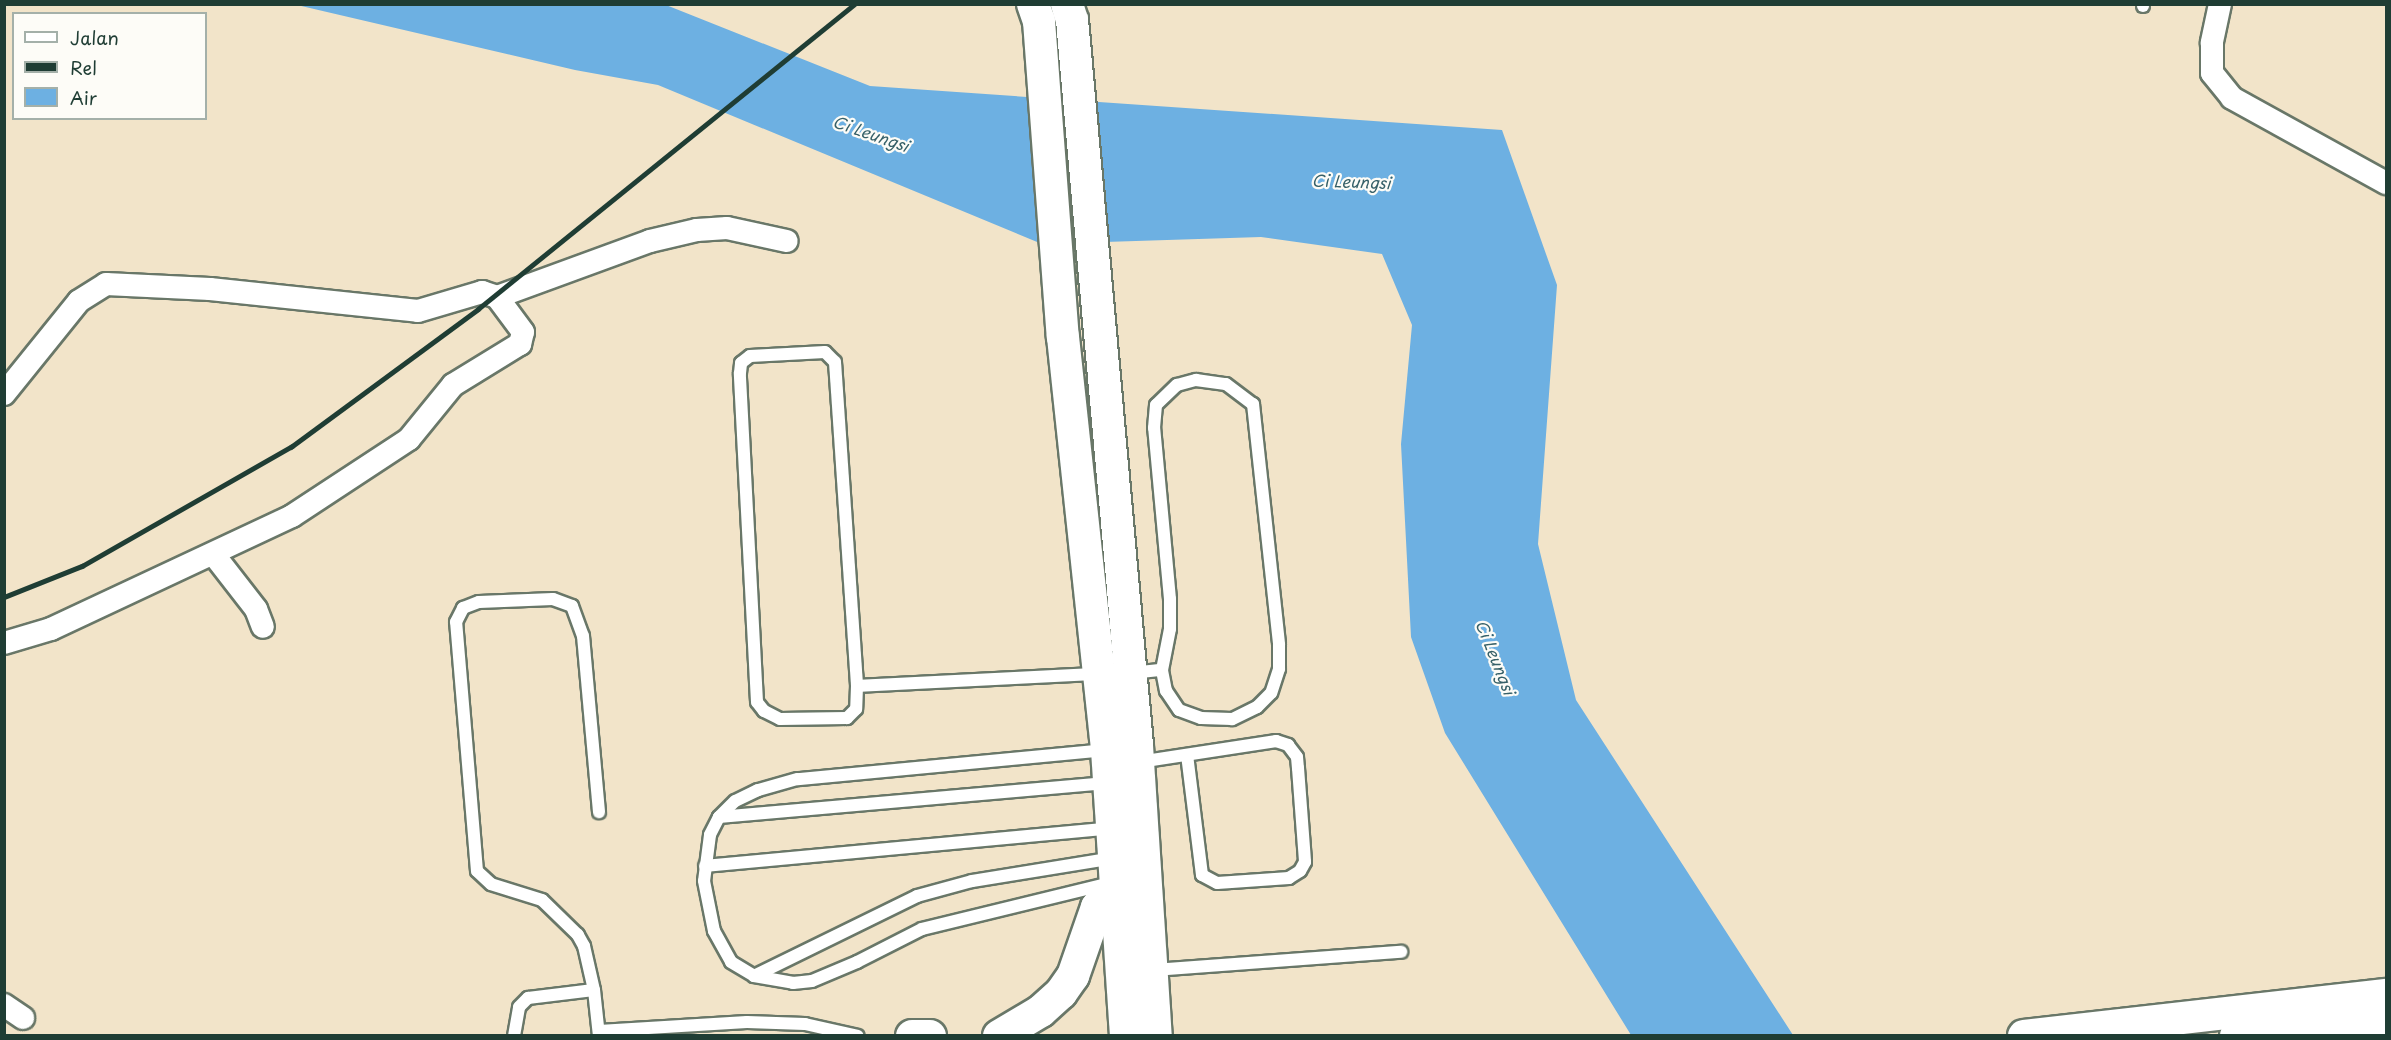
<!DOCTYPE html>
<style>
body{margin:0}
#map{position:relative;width:2391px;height:1040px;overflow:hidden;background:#f2e4c9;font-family:"Playpen Sans",sans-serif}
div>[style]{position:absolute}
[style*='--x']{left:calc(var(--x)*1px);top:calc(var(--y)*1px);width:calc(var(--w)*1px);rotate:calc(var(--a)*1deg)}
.water>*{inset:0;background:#6db0e2}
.roads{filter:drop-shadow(2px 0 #697768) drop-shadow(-2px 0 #697768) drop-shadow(0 2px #697768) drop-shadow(0 -2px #697768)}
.lane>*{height:12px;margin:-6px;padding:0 6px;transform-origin:6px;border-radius:6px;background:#fff}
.street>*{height:22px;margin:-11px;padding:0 11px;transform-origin:11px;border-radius:11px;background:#fff}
.secondary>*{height:32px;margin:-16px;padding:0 16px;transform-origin:16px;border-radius:16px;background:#fff}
.rail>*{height:4.5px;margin:-2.25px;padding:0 2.25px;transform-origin:2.25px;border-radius:2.25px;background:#1f3d34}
span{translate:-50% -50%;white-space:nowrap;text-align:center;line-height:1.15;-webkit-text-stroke:4.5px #fdfcf7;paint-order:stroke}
.water-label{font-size:16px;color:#366068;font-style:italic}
.frame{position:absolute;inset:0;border:6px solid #1f3d34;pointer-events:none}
.legend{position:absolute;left:12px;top:12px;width:195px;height:108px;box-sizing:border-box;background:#fdfcf7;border:2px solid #a4b0a9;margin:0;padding:8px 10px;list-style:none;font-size:18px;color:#1f3d34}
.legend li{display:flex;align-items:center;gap:12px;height:30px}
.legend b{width:30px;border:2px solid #a4b0a9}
</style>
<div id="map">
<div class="water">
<div style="clip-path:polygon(297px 5px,666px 5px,870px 86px,1502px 130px,1557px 285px,1538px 544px,1576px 700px,1793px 1035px,1631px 1035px,1445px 733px,1411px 637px,1401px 444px,1412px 325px,1382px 254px,1261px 237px,1042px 244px,658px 85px,575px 70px)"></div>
</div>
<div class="roads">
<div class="lane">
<div style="--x:2143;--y:6;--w:2;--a:-90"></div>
<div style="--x:1196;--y:380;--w:30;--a:8"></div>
<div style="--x:1226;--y:384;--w:34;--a:37"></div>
<div style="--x:1253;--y:404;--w:242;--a:83.8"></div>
<div style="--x:1279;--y:645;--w:24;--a:90"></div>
<div style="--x:1279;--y:669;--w:25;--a:108"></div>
<div style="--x:1271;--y:693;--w:20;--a:135"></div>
<div style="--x:1257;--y:707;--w:28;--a:154"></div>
<div style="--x:1232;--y:719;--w:31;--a:-178"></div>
<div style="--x:1201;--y:718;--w:23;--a:-160"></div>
<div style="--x:1179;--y:710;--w:23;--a:-124"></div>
<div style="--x:1166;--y:691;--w:21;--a:-101"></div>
<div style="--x:1162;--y:670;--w:42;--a:-79"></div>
<div style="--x:1170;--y:629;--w:30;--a:-90"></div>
<div style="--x:1170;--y:599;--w:172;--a:-95.3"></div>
<div style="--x:1154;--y:428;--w:23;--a:-85"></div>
<div style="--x:1156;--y:405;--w:29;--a:-44"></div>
<div style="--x:1177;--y:385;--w:20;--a:-15"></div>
<div style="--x:1131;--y:673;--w:31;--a:-6"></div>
<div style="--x:857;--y:686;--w:23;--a:92"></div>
<div style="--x:856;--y:709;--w:13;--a:135"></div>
<div style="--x:847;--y:718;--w:67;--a:179.1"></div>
<div style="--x:780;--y:719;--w:18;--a:-153"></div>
<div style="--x:764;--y:711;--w:11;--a:-128"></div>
<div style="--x:757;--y:702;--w:329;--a:-93"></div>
<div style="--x:740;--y:373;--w:10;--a:-84"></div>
<div style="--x:741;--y:363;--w:11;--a:-38"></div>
<div style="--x:750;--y:356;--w:75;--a:-3.1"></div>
<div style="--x:825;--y:352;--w:14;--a:45"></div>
<div style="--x:835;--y:362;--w:325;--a:86.1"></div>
<div style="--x:857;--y:686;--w:241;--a:-2.9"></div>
<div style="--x:1106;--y:750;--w:310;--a:174.6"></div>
<div style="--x:797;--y:779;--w:41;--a:164.2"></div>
<div style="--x:758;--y:790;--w:25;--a:154"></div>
<div style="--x:735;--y:801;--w:23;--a:135"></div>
<div style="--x:719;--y:817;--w:20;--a:117"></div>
<div style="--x:710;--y:835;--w:46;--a:97.4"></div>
<div style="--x:704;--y:881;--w:51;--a:78.7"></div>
<div style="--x:714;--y:931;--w:35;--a:61"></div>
<div style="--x:731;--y:962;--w:27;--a:31"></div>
<div style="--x:754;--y:976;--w:40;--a:10"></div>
<div style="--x:793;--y:983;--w:19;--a:-6"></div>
<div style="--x:812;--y:981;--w:49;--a:-22.9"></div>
<div style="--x:857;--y:962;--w:73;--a:-26.9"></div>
<div style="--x:922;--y:929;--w:194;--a:-13.7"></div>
<div style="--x:1139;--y:762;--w:139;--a:-8.7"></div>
<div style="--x:1276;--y:741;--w:13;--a:18"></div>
<div style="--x:1288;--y:745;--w:15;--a:53"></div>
<div style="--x:1297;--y:757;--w:11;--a:85"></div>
<div style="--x:1298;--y:768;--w:94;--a:85.7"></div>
<div style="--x:1305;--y:862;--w:10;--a:119"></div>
<div style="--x:1300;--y:871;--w:13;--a:148"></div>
<div style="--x:1289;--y:878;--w:72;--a:176"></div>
<div style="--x:1217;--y:883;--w:17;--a:-152"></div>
<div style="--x:1202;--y:875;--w:121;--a:-97.1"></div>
<div style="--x:719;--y:817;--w:392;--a:-5"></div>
<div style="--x:705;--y:866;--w:410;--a:-5.3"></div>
<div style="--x:1153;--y:970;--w:249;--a:-4.2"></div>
<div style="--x:754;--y:976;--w:182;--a:-26.1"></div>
<div style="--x:917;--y:896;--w:57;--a:-15.3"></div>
<div style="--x:972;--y:881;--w:144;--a:-9.2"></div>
<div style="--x:599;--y:1031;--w:148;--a:-3.5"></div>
<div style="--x:747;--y:1022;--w:58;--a:2"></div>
<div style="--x:805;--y:1024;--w:54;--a:12.8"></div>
<div style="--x:514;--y:1036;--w:29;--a:-80"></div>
<div style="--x:519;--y:1007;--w:13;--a:-45"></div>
<div style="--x:528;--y:998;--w:66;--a:-6.9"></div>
<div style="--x:599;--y:1036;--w:46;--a:-96.2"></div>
<div style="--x:594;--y:990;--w:45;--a:-102.8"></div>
<div style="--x:584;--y:946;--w:13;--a:-119"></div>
<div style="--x:578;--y:935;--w:50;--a:-135.8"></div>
<div style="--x:542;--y:900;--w:53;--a:-162.6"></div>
<div style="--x:491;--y:884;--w:19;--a:-137"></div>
<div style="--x:477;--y:871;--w:250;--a:-94.8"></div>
<div style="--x:456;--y:622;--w:16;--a:-63"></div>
<div style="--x:463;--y:608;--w:17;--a:-21"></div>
<div style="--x:479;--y:602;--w:74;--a:-2.3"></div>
<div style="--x:553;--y:599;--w:20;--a:20"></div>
<div style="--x:572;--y:606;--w:32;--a:70"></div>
<div style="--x:583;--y:636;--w:177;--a:84.8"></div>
</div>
<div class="street">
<div style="--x:2220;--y:4;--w:40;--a:102"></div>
<div style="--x:2212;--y:43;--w:30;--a:90"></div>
<div style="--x:2212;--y:73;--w:32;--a:51"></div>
<div style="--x:2232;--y:98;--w:176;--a:28.9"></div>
<div style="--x:4;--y:394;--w:119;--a:-51.1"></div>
<div style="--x:79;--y:301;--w:32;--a:-32"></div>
<div style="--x:106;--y:284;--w:104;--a:2.8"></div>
<div style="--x:210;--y:289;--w:209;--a:6"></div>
<div style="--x:418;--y:311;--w:67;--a:-16.5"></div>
<div style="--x:482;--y:292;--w:16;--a:18"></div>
<div style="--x:214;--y:555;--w:68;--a:52.1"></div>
<div style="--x:256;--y:609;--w:19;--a:69"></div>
<div style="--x:4;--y:643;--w:49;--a:-16.6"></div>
<div style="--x:51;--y:629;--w:266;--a:-25.1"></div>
<div style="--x:292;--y:516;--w:140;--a:-33.3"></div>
<div style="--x:409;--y:439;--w:70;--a:-50.8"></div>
<div style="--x:453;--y:385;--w:79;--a:-31.5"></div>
<div style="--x:520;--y:344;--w:12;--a:-76"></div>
<div style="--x:523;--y:332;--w:44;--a:-126.6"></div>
<div style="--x:497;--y:297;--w:163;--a:-20.1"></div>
<div style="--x:650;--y:241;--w:48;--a:-13.2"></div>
<div style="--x:697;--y:230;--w:30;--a:-4"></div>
<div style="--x:727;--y:228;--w:61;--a:12.2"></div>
<div style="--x:4;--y:1005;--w:23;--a:34"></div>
</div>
<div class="secondary">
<div style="--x:1033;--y:4;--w:18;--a:71"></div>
<div style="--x:1039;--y:21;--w:317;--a:85.7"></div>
<div style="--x:1063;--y:337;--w:415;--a:83.9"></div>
<div style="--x:1107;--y:750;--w:287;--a:86.2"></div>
<div style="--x:1067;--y:4;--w:17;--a:73"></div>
<div style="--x:1072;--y:20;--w:729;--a:84.88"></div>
<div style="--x:1137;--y:746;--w:291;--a:86.3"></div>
<div style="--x:912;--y:1036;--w:18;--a:0"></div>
<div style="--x:999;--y:1036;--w:49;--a:-30.8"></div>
<div style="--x:1041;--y:1011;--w:27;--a:-42"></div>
<div style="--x:1061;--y:993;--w:21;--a:-55"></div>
<div style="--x:1073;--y:976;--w:73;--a:-70.8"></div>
<div style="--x:1097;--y:907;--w:29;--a:-46"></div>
<div style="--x:2024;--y:1036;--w:364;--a:-6.5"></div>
<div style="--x:2236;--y:1036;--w:151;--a:-6.1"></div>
</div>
</div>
<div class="rail">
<div style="--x:4;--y:597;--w:84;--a:-21.7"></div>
<div style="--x:82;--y:566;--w:241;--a:-29.7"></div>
<div style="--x:291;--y:447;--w:232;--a:-36.4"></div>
<div style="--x:478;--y:309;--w:484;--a:-39"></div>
</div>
<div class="water-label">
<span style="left:871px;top:133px;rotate:19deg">Ci Leungsi</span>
<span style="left:1351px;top:181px;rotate:2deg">Ci Leungsi</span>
<span style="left:1496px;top:657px;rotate:68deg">Ci Leungsi</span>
</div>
<div class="frame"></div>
<ul class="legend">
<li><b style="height:8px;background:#fff"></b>Jalan</li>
<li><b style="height:8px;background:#1f3d34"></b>Rel</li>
<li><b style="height:16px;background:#6db0e2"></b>Air</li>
</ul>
</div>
